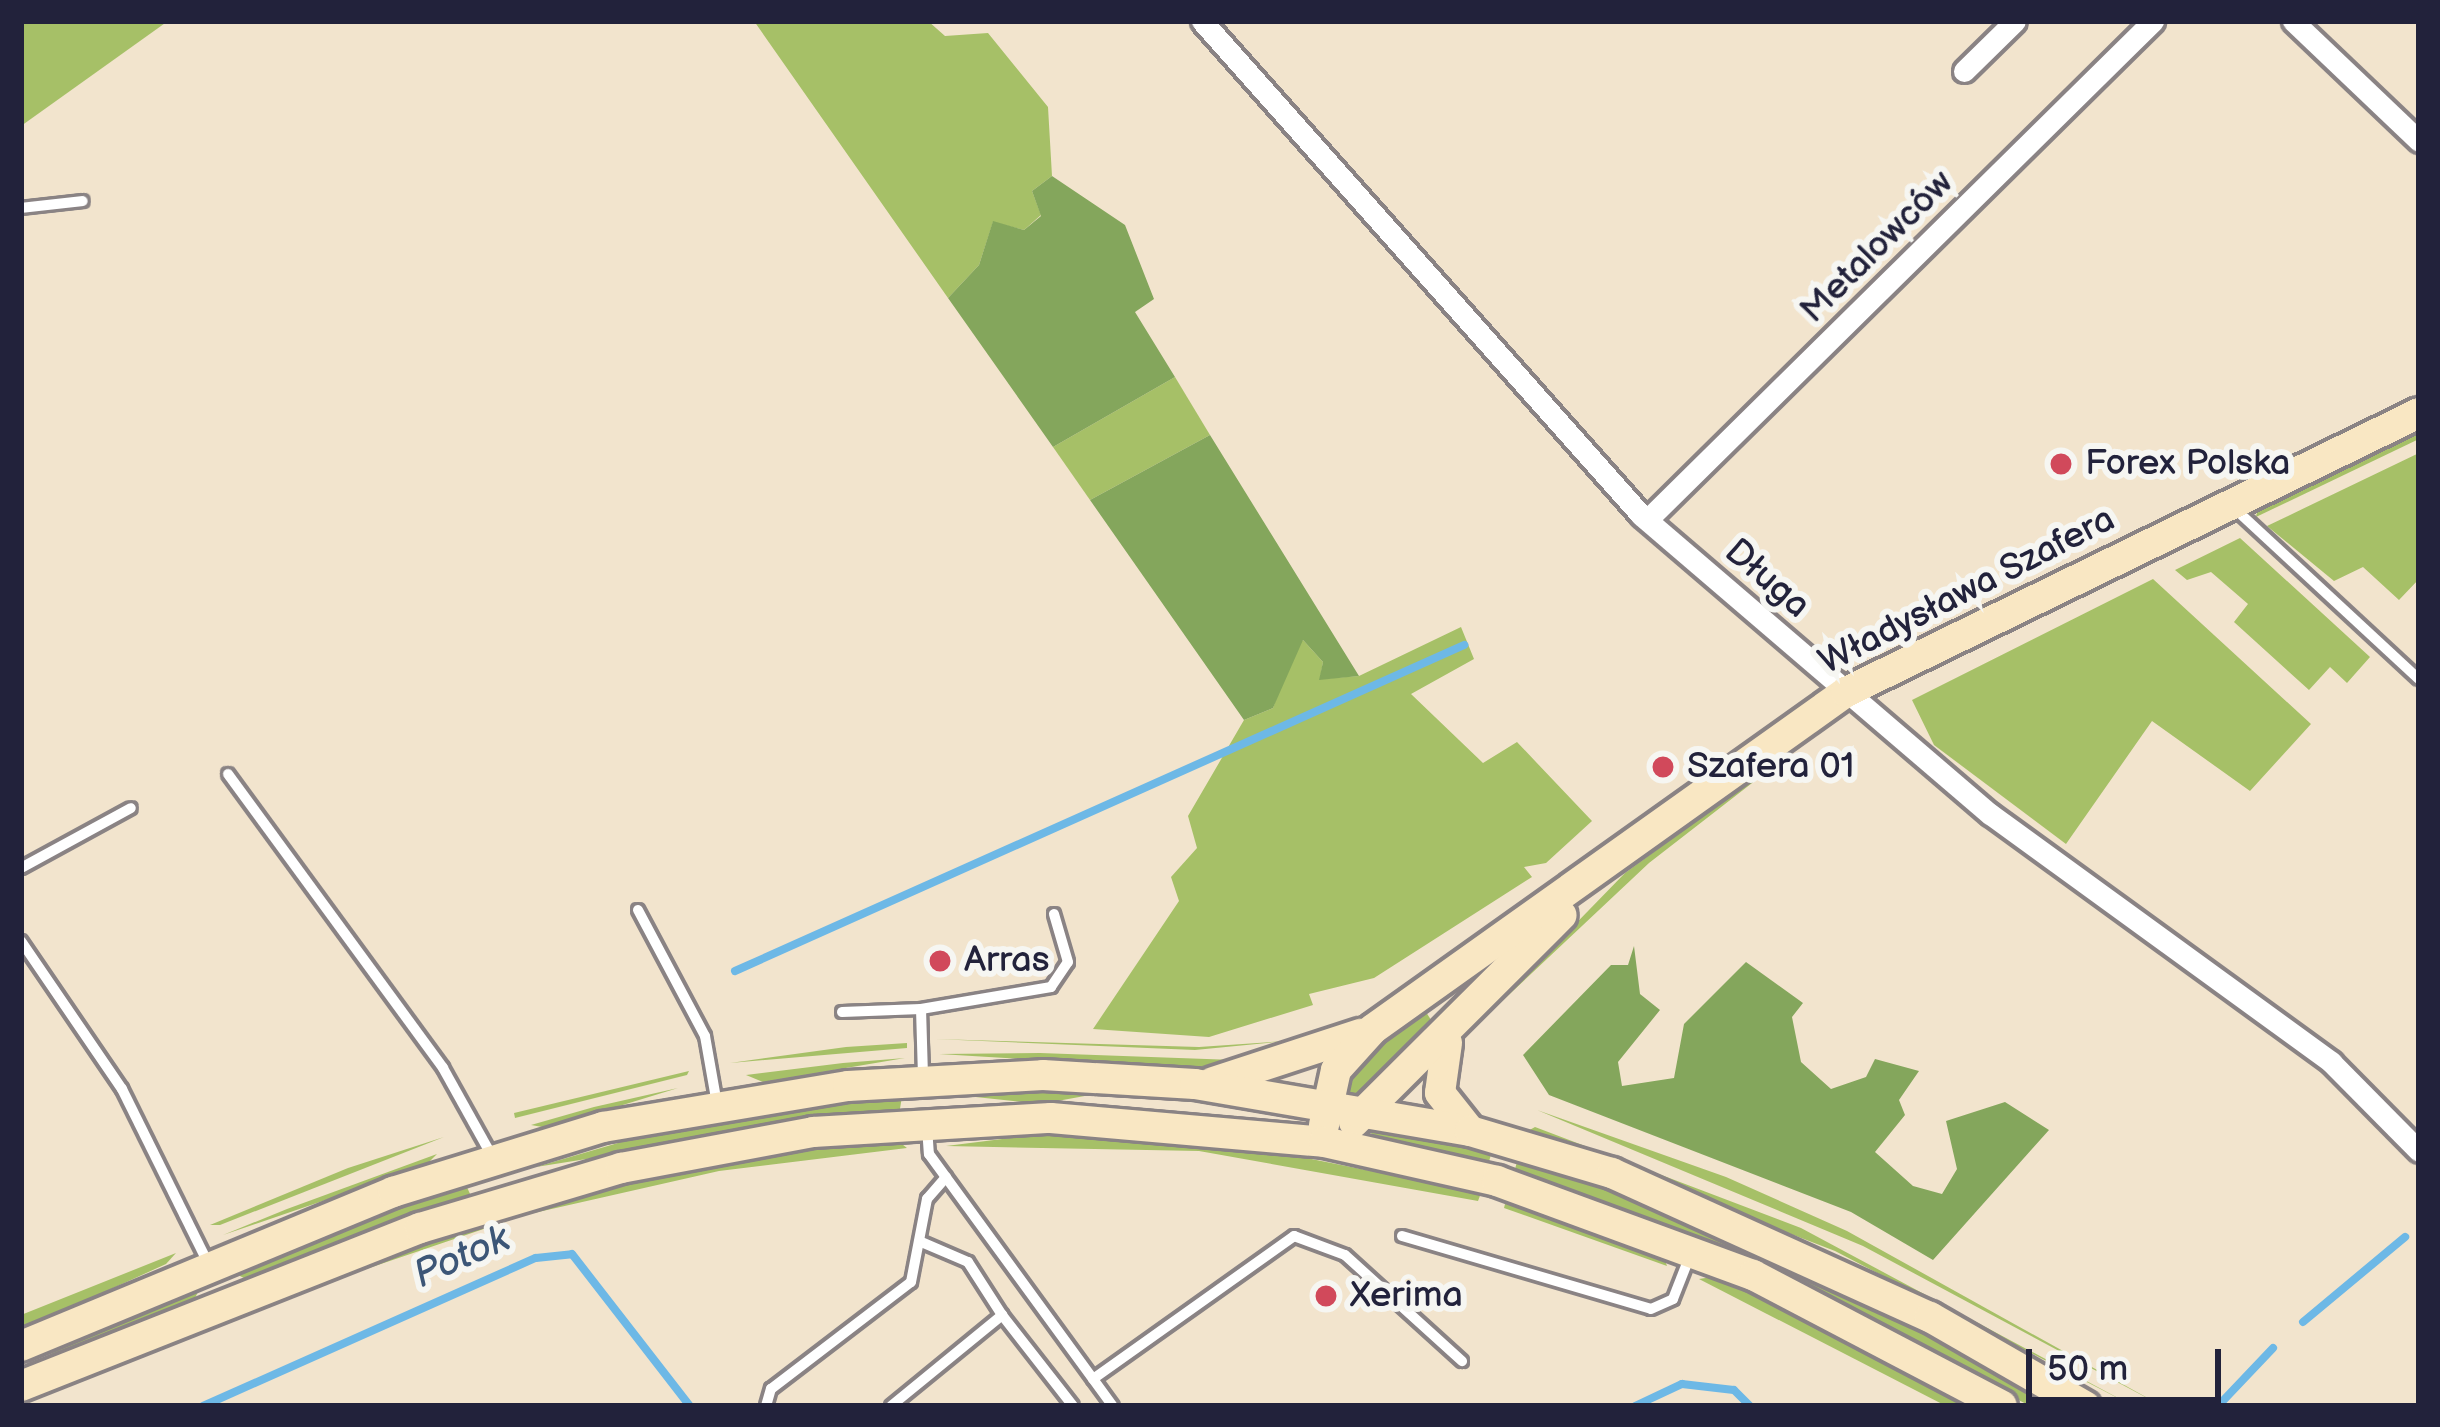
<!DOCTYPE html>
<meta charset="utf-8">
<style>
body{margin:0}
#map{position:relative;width:2440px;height:1427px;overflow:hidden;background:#f2e4cd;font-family:"Balsamiq Sans",sans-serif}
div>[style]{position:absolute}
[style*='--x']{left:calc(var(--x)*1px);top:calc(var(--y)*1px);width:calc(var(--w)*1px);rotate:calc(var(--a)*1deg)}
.green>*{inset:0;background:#a6c067}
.forest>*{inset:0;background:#84a65c}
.stream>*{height:8px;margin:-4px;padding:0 4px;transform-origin:4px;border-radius:4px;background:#6db8e6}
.roads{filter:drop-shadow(3px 0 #8a8384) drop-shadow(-3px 0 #8a8384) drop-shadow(0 3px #8a8384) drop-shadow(0 -3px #8a8384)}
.lane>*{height:10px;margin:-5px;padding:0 5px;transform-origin:5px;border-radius:5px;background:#fff}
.street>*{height:21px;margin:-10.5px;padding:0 10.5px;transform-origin:10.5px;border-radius:10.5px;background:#fff}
.secondary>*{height:30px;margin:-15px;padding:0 15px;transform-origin:15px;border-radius:15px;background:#f9e7c3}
.dots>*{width:33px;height:33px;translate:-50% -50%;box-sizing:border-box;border:6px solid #f6f6f2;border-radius:50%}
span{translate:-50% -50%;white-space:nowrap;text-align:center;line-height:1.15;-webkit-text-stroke:12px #f6f6f2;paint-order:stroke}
.street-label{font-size:36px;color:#22223b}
.poi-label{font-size:36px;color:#22223b}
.left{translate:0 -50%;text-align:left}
.water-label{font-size:39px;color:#3c5677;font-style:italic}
.frame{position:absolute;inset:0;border:24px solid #22223b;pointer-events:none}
.scale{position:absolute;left:2026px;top:1349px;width:195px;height:54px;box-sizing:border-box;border:6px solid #22223b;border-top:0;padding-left:15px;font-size:36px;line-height:42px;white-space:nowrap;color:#22223b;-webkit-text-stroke:9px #f6f6f2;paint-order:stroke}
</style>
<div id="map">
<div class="green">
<div style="clip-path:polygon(21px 21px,168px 21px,21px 126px)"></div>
<div style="clip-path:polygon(754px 21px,928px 21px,945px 36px,988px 33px,1048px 107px,1052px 176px,1032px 191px,1041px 215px,1024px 230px,993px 222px,979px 265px,948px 298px)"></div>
<div style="clip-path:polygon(1175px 377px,1210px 435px,1090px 500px,1053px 447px)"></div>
<div style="clip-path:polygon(2419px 430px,2419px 439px,2256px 517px,2258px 507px)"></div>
<div style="clip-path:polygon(2419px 453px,2419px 579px,2399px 600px,2363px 567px,2334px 581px,2267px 526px)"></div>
<div style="clip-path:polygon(2240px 538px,2370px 657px,2347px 683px,2330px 667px,2309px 690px,2234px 622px,2248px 604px,2211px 572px,2187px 580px,2175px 570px)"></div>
<div style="clip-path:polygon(2153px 579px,2311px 724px,2250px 791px,2152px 721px,2066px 844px,1934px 745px,1912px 700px)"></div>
<div style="clip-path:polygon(1461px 627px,1474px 659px,1411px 694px,1483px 763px,1517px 742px,1592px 821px,1546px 863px,1524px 867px,1532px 877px,1374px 978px,1309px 994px,1313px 1005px,1209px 1037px,1093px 1029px,1179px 901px,1171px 877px,1197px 848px,1188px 816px,1244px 720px,1273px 708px,1294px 648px,1303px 640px,1323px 662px,1320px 679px,1359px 676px)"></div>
<div style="clip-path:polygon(1814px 735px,1649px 863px,1482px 1020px,1625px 873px)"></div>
<div style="clip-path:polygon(1426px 1012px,1438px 1031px,1369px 1100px,1351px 1097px,1344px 1084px,1362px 1052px)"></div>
<div style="clip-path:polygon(935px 1039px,1199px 1047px,1286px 1041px,1195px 1050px)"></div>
<div style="clip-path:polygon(907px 1043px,907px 1048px,730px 1063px,846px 1047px)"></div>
<div style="clip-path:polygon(939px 1054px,1040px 1053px,1234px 1060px,1203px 1070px)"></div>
<div style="clip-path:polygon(905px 1058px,763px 1082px,746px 1075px,843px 1063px)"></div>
<div style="clip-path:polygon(689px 1071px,687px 1075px,515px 1118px,514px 1113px)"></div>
<div style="clip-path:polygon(678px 1088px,548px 1128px,531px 1125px,594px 1107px)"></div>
<div style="clip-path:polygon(1037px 1089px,1101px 1093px,1041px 1104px,966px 1096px)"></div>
<div style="clip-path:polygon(902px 1096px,900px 1109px,536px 1167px,676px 1126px)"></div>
<div style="clip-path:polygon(1537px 1110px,1726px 1177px,1847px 1231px,2162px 1406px,1863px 1246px)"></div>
<div style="clip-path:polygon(1374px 1125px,1492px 1151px,1488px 1165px,1386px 1140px,1370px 1133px)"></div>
<div style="clip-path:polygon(1535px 1127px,1801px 1228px,2133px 1406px,1835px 1251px,1526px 1132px)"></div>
<div style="clip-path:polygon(1058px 1132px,1246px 1146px,1481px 1193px,1478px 1201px,1199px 1151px,946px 1146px)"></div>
<div style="clip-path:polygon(444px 1137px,220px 1225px,210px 1225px,348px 1168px)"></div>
<div style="clip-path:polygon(894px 1138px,907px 1148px,719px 1171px,525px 1215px,231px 1315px,536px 1205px,754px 1155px)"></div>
<div style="clip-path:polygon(437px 1154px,425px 1166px,223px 1235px,287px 1209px)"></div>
<div style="clip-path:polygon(1518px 1158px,1645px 1201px,1882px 1307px,2059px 1406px,2030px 1406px,1750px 1259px,1514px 1173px)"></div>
<div style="clip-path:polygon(465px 1183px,471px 1196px,246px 1279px,234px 1273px)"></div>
<div style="clip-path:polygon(1506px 1200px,1664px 1258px,1667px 1266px,1504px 1208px)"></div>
<div style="clip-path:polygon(176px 1253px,166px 1264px,21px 1330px,21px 1315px)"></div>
<div style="clip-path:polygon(1718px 1276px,1791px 1309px,1973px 1406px,1946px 1406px,1699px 1279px)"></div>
<div style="clip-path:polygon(199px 1290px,194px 1300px,21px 1371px,112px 1319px)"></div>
</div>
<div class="forest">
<div style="clip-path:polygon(1052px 176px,1125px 225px,1154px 299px,1135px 312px,1175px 377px,1053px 447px,948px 298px,979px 265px,993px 221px,1024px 230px,1041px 216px,1032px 191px)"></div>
<div style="clip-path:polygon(1210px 435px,1359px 676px,1319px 680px,1323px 662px,1303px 640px,1273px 708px,1244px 720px,1090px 500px)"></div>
<div style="clip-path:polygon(1634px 946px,1640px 994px,1660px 1010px,1618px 1062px,1622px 1086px,1674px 1078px,1684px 1024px,1746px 962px,1803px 1003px,1792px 1017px,1801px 1062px,1831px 1089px,1866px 1077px,1875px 1059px,1919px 1071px,1899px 1100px,1905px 1115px,1875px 1152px,1913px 1186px,1942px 1194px,1957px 1169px,1946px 1121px,2005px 1102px,2049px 1130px,1933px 1260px,1851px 1212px,1549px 1095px,1523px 1055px,1611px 965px,1628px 965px)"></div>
</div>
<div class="stream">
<div style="--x:735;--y:971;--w:799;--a:-24.09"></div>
<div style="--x:2303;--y:1322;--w:133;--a:-39.8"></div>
<div style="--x:203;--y:1406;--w:364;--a:-24"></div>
<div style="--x:536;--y:1258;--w:36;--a:-6"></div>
<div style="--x:572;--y:1254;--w:192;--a:52.2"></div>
<div style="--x:1635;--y:1406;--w:52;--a:-25.1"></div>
<div style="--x:1682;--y:1384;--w:52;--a:6.6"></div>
<div style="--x:1734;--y:1390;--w:23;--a:45"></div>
<div style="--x:2218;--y:1406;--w:80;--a:-46.5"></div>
</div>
<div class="roads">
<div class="lane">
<div style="--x:21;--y:208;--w:62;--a:-6.4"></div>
<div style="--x:2233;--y:507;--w:253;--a:42.8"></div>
<div style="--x:228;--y:774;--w:364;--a:53.8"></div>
<div style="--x:443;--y:1068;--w:101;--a:60.9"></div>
<div style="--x:21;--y:868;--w:125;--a:-28.6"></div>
<div style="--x:638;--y:910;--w:143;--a:62"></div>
<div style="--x:705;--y:1036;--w:69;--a:80"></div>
<div style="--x:21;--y:941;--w:179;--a:55.7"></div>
<div style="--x:122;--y:1089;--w:194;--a:63.7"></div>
<div style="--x:842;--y:1012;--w:79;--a:-2.2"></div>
<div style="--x:923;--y:1076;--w:67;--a:-91.7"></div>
<div style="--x:921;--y:1009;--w:132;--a:-9.6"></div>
<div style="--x:1051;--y:987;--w:30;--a:-56"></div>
<div style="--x:1068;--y:962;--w:50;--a:-106.3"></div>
<div style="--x:927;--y:1127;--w:27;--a:86"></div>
<div style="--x:929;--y:1154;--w:312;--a:53.9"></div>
<div style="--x:1402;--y:1236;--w:259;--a:16.3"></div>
<div style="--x:1651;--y:1309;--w:24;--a:-24"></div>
<div style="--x:1673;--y:1299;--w:49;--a:-68.6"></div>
<div style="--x:1002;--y:1315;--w:115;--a:52"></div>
<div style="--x:1093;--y:1379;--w:247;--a:-35.4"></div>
<div style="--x:1294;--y:1236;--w:54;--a:20.4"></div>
<div style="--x:1345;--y:1255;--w:158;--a:42.2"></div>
<div style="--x:766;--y:1406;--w:18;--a:-74"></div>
<div style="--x:771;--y:1389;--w:176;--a:-37.4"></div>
<div style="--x:911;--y:1282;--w:85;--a:-79.1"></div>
<div style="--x:927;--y:1199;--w:29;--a:-49"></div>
<div style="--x:891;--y:1406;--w:144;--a:-39.3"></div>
<div style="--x:1002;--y:1315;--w:63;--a:-122.7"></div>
<div style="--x:968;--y:1262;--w:53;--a:-156.8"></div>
</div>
<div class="street">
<div style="--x:1202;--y:21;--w:661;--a:48.37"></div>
<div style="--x:1641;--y:515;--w:460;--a:40.6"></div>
<div style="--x:1990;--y:814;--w:422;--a:36"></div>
<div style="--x:2331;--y:1062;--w:125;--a:45.3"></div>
<div style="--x:2293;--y:21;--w:174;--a:43.6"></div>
<div style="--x:1964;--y:71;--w:71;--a:-44.4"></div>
<div style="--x:1647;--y:520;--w:711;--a:-44.6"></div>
</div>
<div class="secondary">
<div style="--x:1447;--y:1043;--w:50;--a:98"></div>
<div style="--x:1440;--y:1093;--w:48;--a:51.7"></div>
<div style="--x:1213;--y:1082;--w:155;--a:-18.1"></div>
<div style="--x:1354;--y:1122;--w:293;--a:-44.9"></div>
<div style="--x:1324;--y:1125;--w:56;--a:-77.7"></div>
<div style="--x:1336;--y:1070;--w:55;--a:-47.9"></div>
<div style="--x:1373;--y:1029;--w:581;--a:-35.47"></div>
<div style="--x:1846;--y:692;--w:637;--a:-25.96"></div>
<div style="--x:21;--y:1346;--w:403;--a:-22.5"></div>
<div style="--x:393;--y:1192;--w:220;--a:-17.2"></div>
<div style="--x:603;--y:1127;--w:248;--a:-9.5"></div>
<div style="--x:848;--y:1086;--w:195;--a:-3.2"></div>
<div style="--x:1043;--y:1075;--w:152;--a:3.4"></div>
<div style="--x:1195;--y:1084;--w:279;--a:9.7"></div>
<div style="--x:1470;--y:1131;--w:148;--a:16.5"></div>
<div style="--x:1612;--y:1173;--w:349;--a:24.4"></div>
<div style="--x:1930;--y:1317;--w:179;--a:29.9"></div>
<div style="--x:21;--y:1386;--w:429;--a:-21.6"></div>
<div style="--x:420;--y:1228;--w:210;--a:-16.6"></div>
<div style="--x:621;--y:1168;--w:195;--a:-10.6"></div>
<div style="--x:813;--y:1132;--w:238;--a:-3.4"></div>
<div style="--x:1051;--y:1118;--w:274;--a:5"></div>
<div style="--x:1324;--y:1142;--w:177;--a:12.7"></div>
<div style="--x:1497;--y:1181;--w:273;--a:20.2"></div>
<div style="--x:1753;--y:1275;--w:281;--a:27.7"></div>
</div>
</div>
<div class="dots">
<div style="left:2061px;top:464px;background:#d1495b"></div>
<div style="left:1663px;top:767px;background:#d1495b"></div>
<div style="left:940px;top:961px;background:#d1495b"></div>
<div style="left:1326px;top:1296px;background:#d1495b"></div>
</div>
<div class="street-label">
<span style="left:1877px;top:247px;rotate:-45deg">Metalowców</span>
<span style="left:1767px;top:579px;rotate:41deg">Długa</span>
<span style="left:1967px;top:591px;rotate:-27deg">Władysława Szafera</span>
</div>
<div class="poi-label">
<span class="left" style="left:2085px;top:464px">Forex Polska</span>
<span class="left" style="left:1687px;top:767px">Szafera 01</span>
<span class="left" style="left:964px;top:961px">Arras</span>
<span class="left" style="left:1350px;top:1296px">Xerima</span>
</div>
<div class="water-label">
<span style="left:462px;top:1258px;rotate:-24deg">Potok</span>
</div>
<div class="frame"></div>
<div class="scale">50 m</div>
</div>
